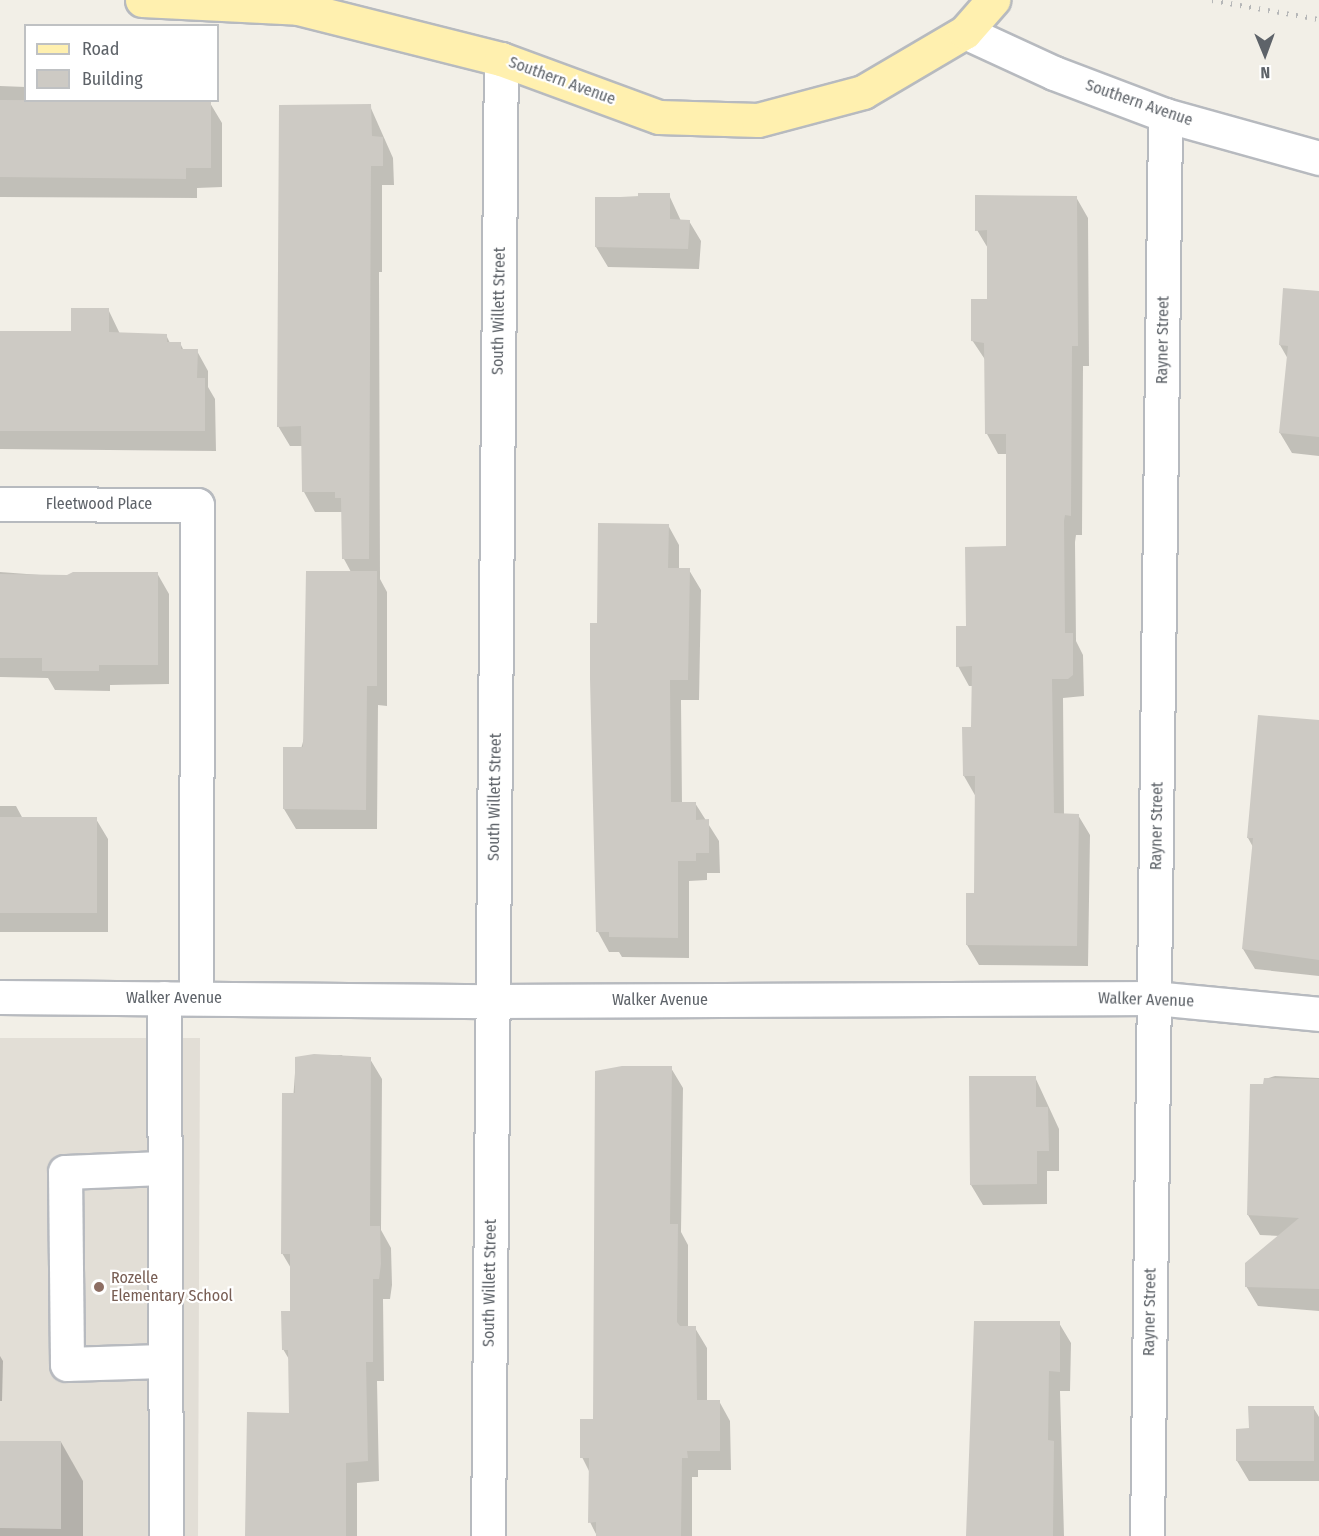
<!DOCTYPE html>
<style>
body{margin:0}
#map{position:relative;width:1319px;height:1536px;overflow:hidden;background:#f2efe7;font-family:"Fira Sans Condensed",sans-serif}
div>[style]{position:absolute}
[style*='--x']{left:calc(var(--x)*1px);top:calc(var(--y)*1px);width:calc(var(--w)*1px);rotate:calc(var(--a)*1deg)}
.education>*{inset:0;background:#e2ded6}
.shadow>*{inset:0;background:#0003}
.building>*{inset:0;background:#cdcac4}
.roads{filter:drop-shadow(2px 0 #b7babf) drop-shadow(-2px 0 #b7babf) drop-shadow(0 2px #b7babf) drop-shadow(0 -2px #b7babf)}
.minor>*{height:33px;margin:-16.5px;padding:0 16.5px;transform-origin:16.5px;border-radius:16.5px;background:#fff}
.major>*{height:33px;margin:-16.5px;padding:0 16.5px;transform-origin:16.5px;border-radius:16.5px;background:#fff0af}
.rail>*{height:4.5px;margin-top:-2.25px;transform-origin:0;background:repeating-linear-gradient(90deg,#b6b7b8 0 1.5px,transparent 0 9.5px)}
.dots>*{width:16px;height:16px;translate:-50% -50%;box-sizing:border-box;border:3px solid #fff;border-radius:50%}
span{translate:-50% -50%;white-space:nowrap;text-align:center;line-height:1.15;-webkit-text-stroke:4.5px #fff;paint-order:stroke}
.street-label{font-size:16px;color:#5e6369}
.education-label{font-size:16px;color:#785e54}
.left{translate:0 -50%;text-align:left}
.legend{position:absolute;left:24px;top:24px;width:195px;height:78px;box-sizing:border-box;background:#fff;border:2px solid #bfc1c3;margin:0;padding:8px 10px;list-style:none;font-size:18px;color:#5e6369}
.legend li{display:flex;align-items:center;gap:12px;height:30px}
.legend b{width:30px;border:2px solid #bfc1c3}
.north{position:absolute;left:1235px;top:24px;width:60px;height:60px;-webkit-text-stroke:4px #fff;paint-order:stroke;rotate:179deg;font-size:16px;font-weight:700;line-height:24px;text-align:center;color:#5e6369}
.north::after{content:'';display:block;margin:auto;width:21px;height:27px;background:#5e6369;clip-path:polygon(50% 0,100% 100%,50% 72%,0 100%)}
</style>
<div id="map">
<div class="education">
<div style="clip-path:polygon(0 1038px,200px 1038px,198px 1536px,0 1536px)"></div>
</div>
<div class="shadow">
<div style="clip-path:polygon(0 86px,26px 87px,26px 100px,210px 103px,222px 123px,222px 187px,197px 188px,197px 198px,0 197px)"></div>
<div style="clip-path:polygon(370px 106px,393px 158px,394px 185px,382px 185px,382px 272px,379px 272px,380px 579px,387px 592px,387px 706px,378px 705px,377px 829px,296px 829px,284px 809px,351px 572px,344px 559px,343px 512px,315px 512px,304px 492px,303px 446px,290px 446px,278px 426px)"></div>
<div style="clip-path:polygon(669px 195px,681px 221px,689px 221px,701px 241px,699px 269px,608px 267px,596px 247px,596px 198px)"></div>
<div style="clip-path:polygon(1076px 197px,1088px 218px,1089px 366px,1083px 366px,1082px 535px,1076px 535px,1075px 542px,1076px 641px,1083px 655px,1084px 696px,1063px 698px,1064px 815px,1078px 815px,1090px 835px,1088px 966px,979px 965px,967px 945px,975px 894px,976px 797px,964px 776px,964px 729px,972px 729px,973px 686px,969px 686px,958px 666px,967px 628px,1008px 548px,1008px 454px,998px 454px,987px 434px,986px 361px,972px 340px,988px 300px,989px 250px,977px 230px)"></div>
<div style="clip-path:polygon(1319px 293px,1319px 456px,1292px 453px,1280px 433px,1288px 359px,1280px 345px)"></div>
<div style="clip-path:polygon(108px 309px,120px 334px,166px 335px,170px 343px,180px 343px,184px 351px,197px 351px,208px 371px,208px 387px,215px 399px,216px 451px,0 449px,0 331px,72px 332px)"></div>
<div style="clip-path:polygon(668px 525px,679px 545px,679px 570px,689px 570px,701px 590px,699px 700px,681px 700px,682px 804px,695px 803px,719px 841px,720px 873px,707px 873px,707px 880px,689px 881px,689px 958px,622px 957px,619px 952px,609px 952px,598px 932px,598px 624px)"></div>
<div style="clip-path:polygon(0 572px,67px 577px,157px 573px,169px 594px,169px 684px,110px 685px,110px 691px,55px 690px,48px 678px,0 677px)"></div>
<div style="clip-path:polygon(1319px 722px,1319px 976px,1255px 969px,1243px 949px,1253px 847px,1248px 838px)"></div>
<div style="clip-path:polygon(0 806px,16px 806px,23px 819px,96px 819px,108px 839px,108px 932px,0 932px)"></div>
<div style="clip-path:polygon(342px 1055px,344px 1059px,370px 1059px,382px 1079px,381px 1230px,391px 1248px,392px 1285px,390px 1299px,383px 1299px,384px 1381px,377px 1381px,379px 1481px,357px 1483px,357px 1536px,247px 1536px,291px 1414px,290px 1361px,283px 1349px,291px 1313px,292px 1270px,282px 1253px,296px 1059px)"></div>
<div style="clip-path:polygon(671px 1068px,683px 1088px,681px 1232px,688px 1245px,688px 1328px,695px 1328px,707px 1348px,707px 1401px,719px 1401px,730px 1421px,731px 1470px,698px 1470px,698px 1477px,692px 1477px,692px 1536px,597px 1536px,590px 1522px,590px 1473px,582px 1457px,594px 1421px)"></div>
<div style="clip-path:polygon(1275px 1076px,1319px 1078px,1319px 1311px,1258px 1306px,1246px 1286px,1280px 1236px,1260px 1235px,1248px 1215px,1265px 1079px)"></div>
<div style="clip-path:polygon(1035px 1077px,1059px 1129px,1059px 1171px,1047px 1171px,1047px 1204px,983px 1205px,971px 1185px)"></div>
<div style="clip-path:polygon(976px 1322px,1059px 1323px,1071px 1343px,1070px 1391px,1060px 1391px,1064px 1536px,967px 1536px)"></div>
<div style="clip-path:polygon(0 1356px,3px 1361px,2px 1401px,0 1401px)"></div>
<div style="clip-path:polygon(1313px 1407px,1319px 1417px,1319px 1481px,1249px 1481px,1237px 1461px,1238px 1430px,1250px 1430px)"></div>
<div style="clip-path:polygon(0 1442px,61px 1442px,83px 1481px,83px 1536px,0 1536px)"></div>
</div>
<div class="building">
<div style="clip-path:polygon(0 100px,211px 101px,211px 168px,186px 168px,186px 179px,0 177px)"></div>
<div style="clip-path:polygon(371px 104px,372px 136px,383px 137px,383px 166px,371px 166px,369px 559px,342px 559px,341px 498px,335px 498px,335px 492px,302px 492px,301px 426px,277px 427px,279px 105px)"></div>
<div style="clip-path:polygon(638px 193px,670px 193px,670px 219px,690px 220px,688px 249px,595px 247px,595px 197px,638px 197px)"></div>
<div style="clip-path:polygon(975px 195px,1077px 196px,1078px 346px,1072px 346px,1071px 516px,1065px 515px,1064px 521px,1065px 633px,1073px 633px,1073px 675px,1068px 679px,1052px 679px,1054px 813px,1079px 814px,1077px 946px,966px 945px,966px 893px,974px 893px,975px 776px,963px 776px,962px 727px,971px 727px,972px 666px,956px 667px,956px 626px,966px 626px,965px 547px,1006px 546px,1006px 434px,985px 434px,984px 343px,971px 341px,971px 299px,987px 299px,987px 230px,975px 231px)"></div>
<div style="clip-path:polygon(1283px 288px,1319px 291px,1319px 437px,1279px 433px,1288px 346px,1279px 345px)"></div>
<div style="clip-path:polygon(71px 308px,109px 308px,109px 332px,167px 334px,167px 342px,181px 342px,181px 349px,198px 349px,197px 378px,205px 378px,205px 431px,0 431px,0 331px,71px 331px)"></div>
<div style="clip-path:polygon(598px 523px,669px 524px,668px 568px,690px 568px,688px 680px,670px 680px,671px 802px,696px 802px,696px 820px,709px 819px,709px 853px,696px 853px,696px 861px,678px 861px,678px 938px,609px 937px,609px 932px,596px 932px,590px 679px,590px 623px,597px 623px)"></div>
<div style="clip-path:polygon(306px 571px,377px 571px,377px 686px,367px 686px,366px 810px,283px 809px,283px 747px,303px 747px)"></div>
<div style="clip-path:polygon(73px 572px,158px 572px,158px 665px,99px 665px,99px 671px,42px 671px,42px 658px,0 658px,0 574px,67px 575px)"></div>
<div style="clip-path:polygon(1258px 715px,1319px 720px,1319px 960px,1242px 949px,1253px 838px,1247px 838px)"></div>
<div style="clip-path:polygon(0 817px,97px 817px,97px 913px,0 913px)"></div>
<div style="clip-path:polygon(314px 1054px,371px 1057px,370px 1226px,380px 1226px,381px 1264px,379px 1279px,373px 1279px,373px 1362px,366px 1362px,368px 1461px,346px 1463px,346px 1536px,245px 1536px,247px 1412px,289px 1413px,288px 1350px,282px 1350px,281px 1311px,290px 1311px,290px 1254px,281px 1254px,282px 1093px,295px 1093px,295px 1057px)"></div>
<div style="clip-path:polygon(622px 1066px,672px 1066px,670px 1224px,678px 1224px,677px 1322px,680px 1326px,696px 1326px,697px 1400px,720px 1400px,720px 1451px,687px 1451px,688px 1458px,682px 1458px,681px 1536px,596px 1536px,596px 1522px,588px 1523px,589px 1458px,580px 1458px,580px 1419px,593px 1419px,595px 1071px)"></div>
<div style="clip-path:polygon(969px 1076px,1036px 1076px,1036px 1107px,1048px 1107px,1049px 1151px,1037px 1151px,1037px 1184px,970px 1185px)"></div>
<div style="clip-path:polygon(1264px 1078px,1319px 1079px,1319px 1289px,1245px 1287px,1245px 1263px,1299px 1218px,1247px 1215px,1250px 1084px,1263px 1084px)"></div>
<div style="clip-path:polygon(974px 1321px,1060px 1321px,1060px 1372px,1049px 1371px,1048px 1440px,1054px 1441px,1053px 1536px,966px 1536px)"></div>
<div style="clip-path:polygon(1248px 1406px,1314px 1406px,1314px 1461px,1236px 1461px,1236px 1429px,1249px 1428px)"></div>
<div style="clip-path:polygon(0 1441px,61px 1441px,61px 1529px,0 1528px)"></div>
</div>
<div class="roads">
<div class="minor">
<div style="--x:965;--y:32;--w:98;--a:24.7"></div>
<div style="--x:1054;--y:73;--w:119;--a:20.7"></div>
<div style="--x:1165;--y:115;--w:160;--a:15.6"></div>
<div style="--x:0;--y:504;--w:197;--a:0.3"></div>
<div style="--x:197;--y:505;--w:493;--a:90.1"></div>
<div style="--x:0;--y:997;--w:493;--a:0.5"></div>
<div style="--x:493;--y:1001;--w:661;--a:-0.26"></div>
<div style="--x:1154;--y:998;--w:166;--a:5.5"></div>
<div style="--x:164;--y:998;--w:538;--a:89.79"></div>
<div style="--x:162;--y:1168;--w:97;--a:177.6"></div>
<div style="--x:65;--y:1172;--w:192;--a:89.4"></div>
<div style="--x:67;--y:1364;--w:95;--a:-1.8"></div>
<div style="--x:488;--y:1536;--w:1477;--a:-89.5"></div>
<div style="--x:1147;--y:1536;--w:1421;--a:-89.27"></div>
</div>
<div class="major">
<div style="--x:142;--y:0;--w:156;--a:2.9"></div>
<div style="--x:298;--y:8;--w:209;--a:14.1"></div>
<div style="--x:501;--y:59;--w:168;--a:20.2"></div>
<div style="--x:659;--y:117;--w:99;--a:1.7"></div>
<div style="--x:758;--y:120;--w:109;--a:-14.9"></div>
<div style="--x:863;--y:92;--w:118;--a:-30.5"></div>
<div style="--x:965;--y:32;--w:43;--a:-48.8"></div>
</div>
</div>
<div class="rail">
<div style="--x:1212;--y:0;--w:109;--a:10.1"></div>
</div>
<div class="dots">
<div style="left:99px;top:1287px;background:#8d6e63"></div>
</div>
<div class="street-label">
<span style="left:562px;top:81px;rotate:20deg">Southern Avenue</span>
<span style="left:1139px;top:103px;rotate:19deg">Southern Avenue</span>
<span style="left:499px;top:311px;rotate:-89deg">South Willett Street</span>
<span style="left:1163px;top:340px;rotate:-89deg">Rayner Street</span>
<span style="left:99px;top:504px">Fleetwood Place</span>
<span style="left:495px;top:797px;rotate:-89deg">South Willett Street</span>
<span style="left:1157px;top:826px;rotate:-89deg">Rayner Street</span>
<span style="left:174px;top:998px">Walker Avenue</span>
<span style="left:660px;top:1000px">Walker Avenue</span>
<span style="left:1146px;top:1000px;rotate:2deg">Walker Avenue</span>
<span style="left:490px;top:1283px;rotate:-89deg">South Willett Street</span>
<span style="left:1150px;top:1312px;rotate:-89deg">Rayner Street</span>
</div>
<div class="education-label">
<span class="left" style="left:111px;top:1287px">Rozelle<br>Elementary School</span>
</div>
<ul class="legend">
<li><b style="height:8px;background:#fff0af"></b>Road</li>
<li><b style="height:16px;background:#cdcac4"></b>Building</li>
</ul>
<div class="north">N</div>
</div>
